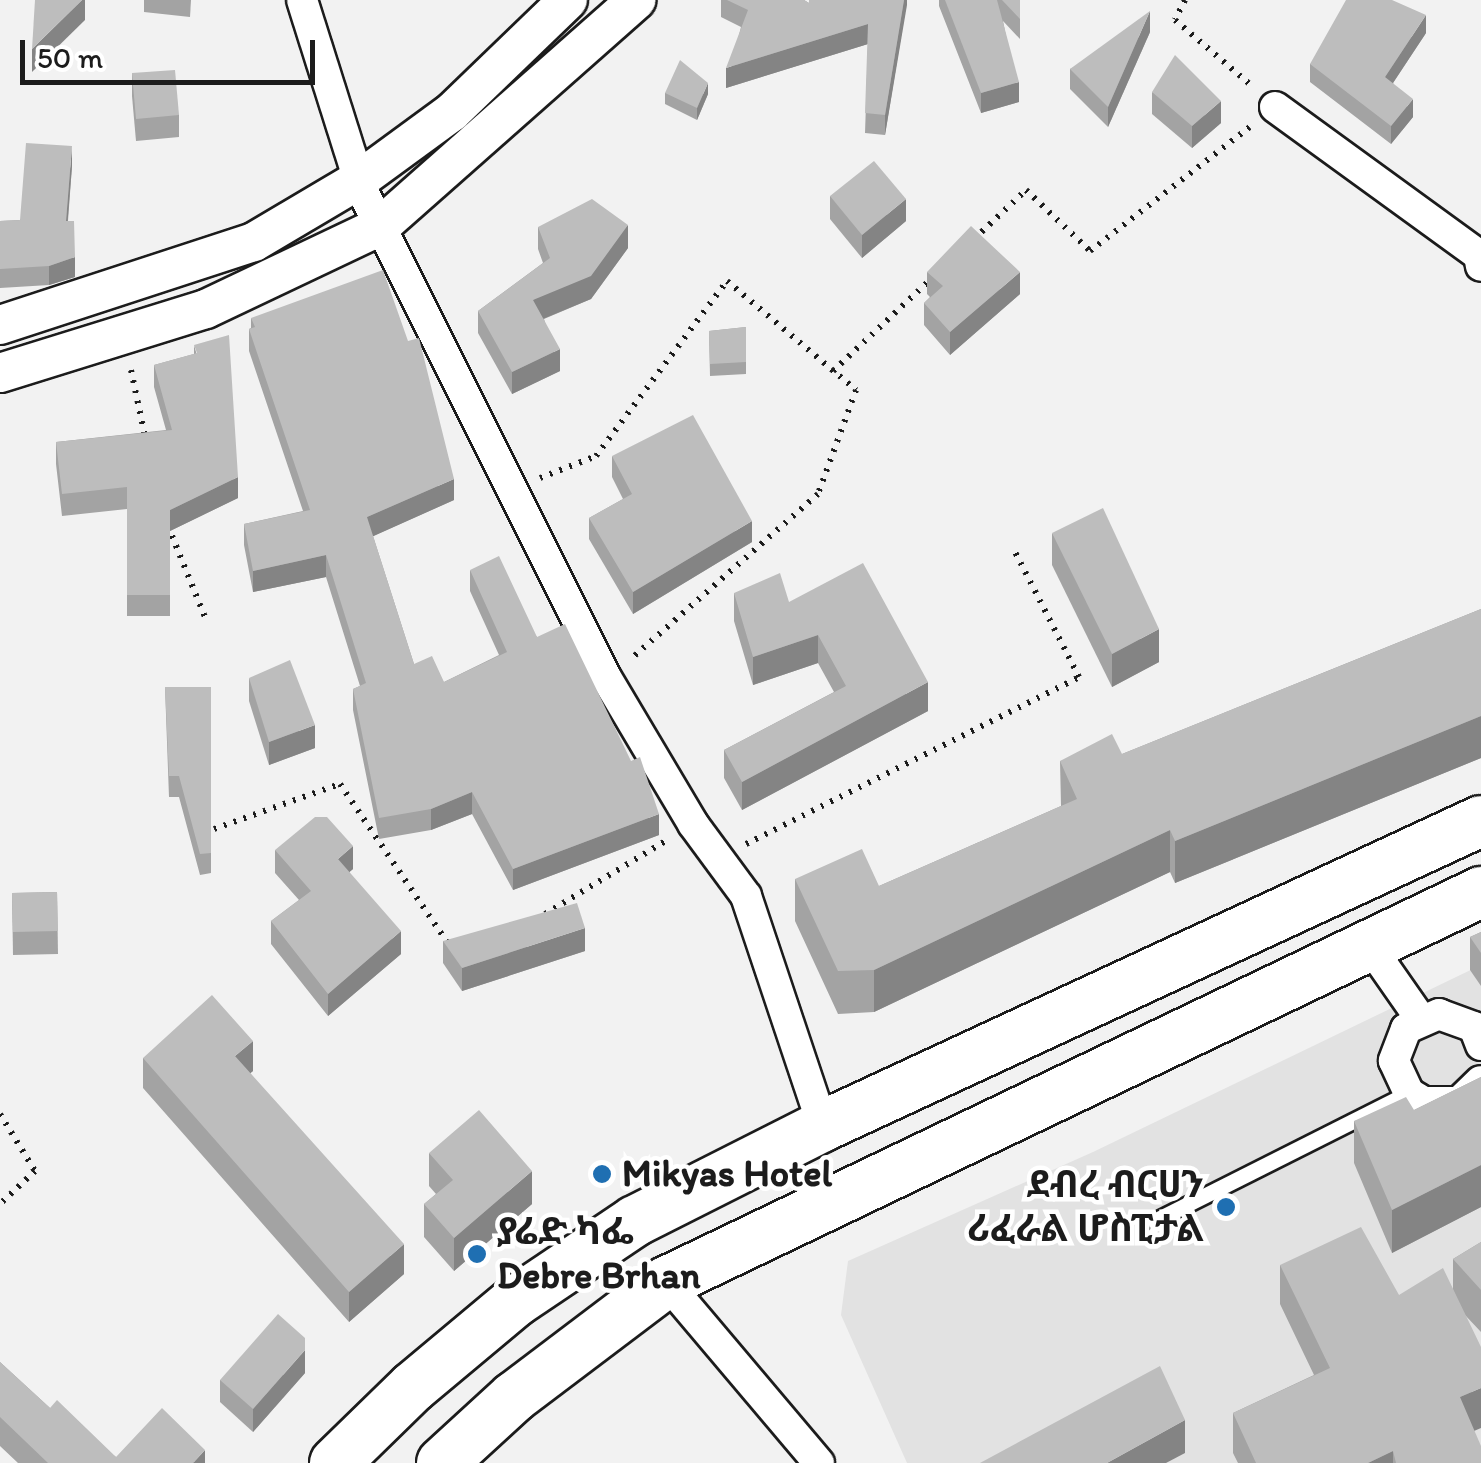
<!DOCTYPE html>
<meta charset="utf-8">
<style>
body{margin:0}
#map{position:relative;width:1481px;height:1463px;overflow:hidden;background:#f2f2f2;font-family:Itim,"Noto Sans Ethiopic",sans-serif}
div>[style]{position:absolute}
[style*='--x']{left:calc(var(--x)*1px);top:calc(var(--y)*1px);width:calc(var(--w)*1px);rotate:calc(var(--a)*1deg)}
.built>*{inset:0;background:#e2e2e2}
.path>*{height:6px;margin-top:-3px;transform-origin:0;background:repeating-linear-gradient(90deg,#1c1c1c 0 2.5px,transparent 0 10.5px)}
.roads{filter:drop-shadow(2px 0 #1c1c1c) drop-shadow(-2px 0 #1c1c1c) drop-shadow(0 2px #1c1c1c) drop-shadow(0 -2px #1c1c1c)}
.service>*{height:15px;margin:-7.5px;padding:0 7.5px;transform-origin:7.5px;border-radius:7.5px;background:#fff}
.minor>*{height:30px;margin:-15px;padding:0 15px;transform-origin:15px;border-radius:15px;background:#fff}
.tertiary>*{height:38px;margin:-19px;padding:0 19px;transform-origin:19px;border-radius:19px;background:#fff}
.trunk>*{height:50px;margin:-25px;padding:0 25px;transform-origin:25px;border-radius:25px;background:#fff}
.wall>*{inset:0;background:#a3a3a3}
.shaded-wall>*{inset:0;background:#848484}
.building>*{inset:0;background:#bdbdbd}
.dots>*{width:28px;height:28px;translate:-50% -50%;box-sizing:border-box;border:5px solid #fff;border-radius:50%}
span{translate:-50% -50%;white-space:nowrap;text-align:center;line-height:1.15;-webkit-text-stroke:9px #fff;paint-order:stroke}
.poi-label{font-size:38px;color:#1c1c1c;font-weight:700}
.left{translate:0 -50%;text-align:left}
.right{translate:-100% -50%;text-align:right}
.scale{position:absolute;left:20px;top:40px;width:295px;height:45px;box-sizing:border-box;border:5px solid #1c1c1c;border-top:0;padding-left:12px;font-size:30px;line-height:35px;white-space:nowrap;color:#1c1c1c;-webkit-text-stroke:8px #fff;paint-order:stroke}
</style>
<div id="map">
<div class="built">
<div style="clip-path:polygon(1481px 965px,1481px 1463px,907px 1463px,841px 1315px,848px 1261px,1093px 1152px)"></div>
</div>
<div class="path">
<div style="--x:1185;--y:0;--w:22;--a:117"></div>
<div style="--x:1175;--y:20;--w:101;--a:40.6"></div>
<div style="--x:974;--y:239;--w:71;--a:-43.3"></div>
<div style="--x:1026;--y:190;--w:88;--a:43.6"></div>
<div style="--x:1090;--y:251;--w:202;--a:-37.8"></div>
<div style="--x:131;--y:370;--w:73;--a:78.1"></div>
<div style="--x:833;--y:371;--w:136;--a:-43.2"></div>
<div style="--x:540;--y:478;--w:60;--a:-21.4"></div>
<div style="--x:596;--y:456;--w:219;--a:-53.2"></div>
<div style="--x:727;--y:281;--w:169;--a:40.2"></div>
<div style="--x:856;--y:390;--w:111;--a:110.1"></div>
<div style="--x:818;--y:494;--w:245;--a:138.6"></div>
<div style="--x:168;--y:526;--w:104;--a:67.9"></div>
<div style="--x:214;--y:829;--w:134;--a:-19.7"></div>
<div style="--x:340;--y:784;--w:191;--a:55.9"></div>
<div style="--x:746;--y:844;--w:373;--a:-26.6"></div>
<div style="--x:1079;--y:677;--w:140;--a:-117.1"></div>
<div style="--x:545;--y:914;--w:143;--a:-31.2"></div>
<div style="--x:0;--y:1114;--w:67;--a:58.4"></div>
<div style="--x:35;--y:1171;--w:48;--a:136.7"></div>
</div>
<div class="roads">
<div class="service">
<div style="--x:1154;--y:1221;--w:285;--a:-26.7"></div>
</div>
<div class="minor">
<div style="--x:302;--y:0;--w:199;--a:72.5"></div>
<div style="--x:362;--y:190;--w:547;--a:63.39"></div>
<div style="--x:607;--y:679;--w:169;--a:59.3"></div>
<div style="--x:693;--y:824;--w:89;--a:53.6"></div>
<div style="--x:746;--y:896;--w:243;--a:71.5"></div>
<div style="--x:1275;--y:107;--w:252;--a:36"></div>
<div style="--x:1479;--y:255;--w:11;--a:80"></div>
<div style="--x:1369;--y:945;--w:89;--a:55.1"></div>
<div style="--x:1481;--y:1045;--w:19;--a:-111"></div>
<div style="--x:1474;--y:1027;--w:37;--a:-160"></div>
<div style="--x:1439;--y:1014;--w:36;--a:156"></div>
<div style="--x:1406;--y:1029;--w:34;--a:111"></div>
<div style="--x:1394;--y:1061;--w:35;--a:65"></div>
<div style="--x:1409;--y:1093;--w:17;--a:31"></div>
<div style="--x:1424;--y:1102;--w:35;--a:0"></div>
<div style="--x:1459;--y:1102;--w:30;--a:-44"></div>
<div style="--x:666;--y:1282;--w:237;--a:49.8"></div>
</div>
<div class="tertiary">
<div style="--x:0;--y:325;--w:267;--a:-18.1"></div>
<div style="--x:254;--y:242;--w:122;--a:-30.6"></div>
<div style="--x:359;--y:180;--w:115;--a:-36.2"></div>
<div style="--x:452;--y:112;--w:161;--a:-44"></div>
<div style="--x:0;--y:373;--w:216;--a:-17.3"></div>
<div style="--x:206;--y:309;--w:194;--a:-25.4"></div>
<div style="--x:381;--y:226;--w:341;--a:-41.5"></div>
</div>
<div class="trunk">
<div style="--x:335;--y:1463;--w:109;--a:-44.3"></div>
<div style="--x:413;--y:1387;--w:134;--a:-39.9"></div>
<div style="--x:516;--y:1301;--w:143;--a:-33.9"></div>
<div style="--x:635;--y:1221;--w:211;--a:-26.8"></div>
<div style="--x:823;--y:1126;--w:725;--a:-24.87"></div>
<div style="--x:442;--y:1463;--w:98;--a:-42.5"></div>
<div style="--x:514;--y:1397;--w:191;--a:-37.1"></div>
<div style="--x:666;--y:1282;--w:904;--a:-25.57"></div>
</div>
</div>
<div class="wall">
<div style="clip-path:polygon(144px 0,191px 0,190px 17px,144px 12px)"></div>
<div style="clip-path:polygon(721px 0,804px 0,809px 3px,907px 0,885px 135px,865px 133px,868px 44px,726px 88px,741px 27px,721px 17px)"></div>
<div style="clip-path:polygon(939px 0,1020px 0,1020px 39px,1003px 21px,1019px 102px,981px 113px,939px 6px)"></div>
<div style="clip-path:polygon(1150px 32px,1108px 127px,1070px 89px,1070px 69px)"></div>
<div style="clip-path:polygon(1426px 33px,1393px 83px,1413px 117px,1391px 144px,1310px 82px,1310px 64px)"></div>
<div style="clip-path:polygon(132px 73px,179px 115px,179px 137px,136px 141px,132px 96px)"></div>
<div style="clip-path:polygon(1152px 92px,1221px 123px,1192px 148px,1152px 114px)"></div>
<div style="clip-path:polygon(665px 93px,708px 94px,697px 120px,665px 104px)"></div>
<div style="clip-path:polygon(72px 166px,68px 221px,75px 277px,49px 285px,0 288px,0 221px,20px 220px)"></div>
<div style="clip-path:polygon(830px 196px,906px 221px,862px 258px,830px 219px)"></div>
<div style="clip-path:polygon(538px 227px,628px 248px,591px 299px,544px 319px,560px 371px,512px 394px,478px 333px,478px 311px,543px 263px,538px 249px)"></div>
<div style="clip-path:polygon(927px 272px,1020px 294px,950px 355px,924px 325px,924px 303px,930px 297px,927px 294px)"></div>
<div style="clip-path:polygon(251px 318px,454px 500px,373px 536px,414px 664px,444px 682px,499px 655px,470px 591px,470px 570px,537px 637px,659px 835px,513px 890px,472px 814px,431px 830px,379px 839px,353px 710px,353px 689px,360px 686px,326px 577px,253px 592px,244px 545px,244px 524px,303px 511px,249px 351px,249px 329px,251px 328px)"></div>
<div style="clip-path:polygon(746px 327px,746px 374px,710px 376px,709px 331px)"></div>
<div style="clip-path:polygon(194px 345px,238px 498px,170px 531px,170px 616px,127px 616px,127px 509px,62px 516px,56px 464px,56px 442px,166px 430px,154px 387px,154px 365px,194px 354px)"></div>
<div style="clip-path:polygon(612px 456px,752px 542px,633px 614px,589px 539px,589px 518px,623px 499px,612px 477px)"></div>
<div style="clip-path:polygon(1052px 533px,1159px 662px,1112px 687px,1052px 565px)"></div>
<div style="clip-path:polygon(734px 593px,789px 602px,928px 711px,742px 810px,724px 778px,724px 750px,834px 692px,818px 663px,753px 685px,734px 621px)"></div>
<div style="clip-path:polygon(1481px 609px,1481px 758px,1175px 883px,1170px 872px,874px 1012px,838px 1014px,795px 921px,795px 879px,879px 886px,1061px 806px,1060px 761px,1122px 754px)"></div>
<div style="clip-path:polygon(249px 678px,315px 748px,269px 765px,249px 701px)"></div>
<div style="clip-path:polygon(165px 687px,211px 687px,211px 873px,200px 875px,179px 797px,169px 797px)"></div>
<div style="clip-path:polygon(275px 850px,353px 869px,349px 872px,401px 954px,328px 1016px,271px 944px,271px 921px,299px 900px,275px 873px)"></div>
<div style="clip-path:polygon(57px 892px,58px 954px,13px 955px,12px 893px)"></div>
<div style="clip-path:polygon(1481px 932px,1481px 986px,1470px 970px,1470px 937px)"></div>
<div style="clip-path:polygon(443px 941px,585px 951px,462px 991px,443px 963px)"></div>
<div style="clip-path:polygon(143px 1058px,253px 1071px,250px 1073px,404px 1274px,349px 1322px,143px 1088px)"></div>
<div style="clip-path:polygon(1481px 1077px,1481px 1207px,1392px 1253px,1354px 1163px,1354px 1121px,1414px 1110px)"></div>
<div style="clip-path:polygon(429px 1153px,532px 1204px,454px 1271px,424px 1237px,424px 1204px,436px 1194px,429px 1186px)"></div>
<div style="clip-path:polygon(1481px 1242px,1481px 1332px,1465px 1315px,1474px 1431px,1481px 1463px,1238px 1463px,1233px 1453px,1233px 1413px,1314px 1375px,1280px 1304px,1280px 1265px,1399px 1295px,1453px 1290px,1453px 1259px)"></div>
<div style="clip-path:polygon(0 1362px,50px 1408px,116px 1457px,205px 1463px,18px 1463px,0 1446px)"></div>
<div style="clip-path:polygon(305px 1373px,253px 1432px,220px 1402px,220px 1380px)"></div>
</div>
<div class="shaded-wall">
<div style="clip-path:polygon(82px 0,85px 0,85px 20px,32px 72px,32px 49px)"></div>
<div style="clip-path:polygon(904px 0,907px 0,907px 5px,885px 135px,885px 115px)"></div>
<div style="clip-path:polygon(1150px 11px,1150px 32px,1108px 127px,1108px 107px)"></div>
<div style="clip-path:polygon(1426px 15px,1426px 33px,1385px 95px,1385px 77px)"></div>
<div style="clip-path:polygon(868px 24px,868px 44px,726px 88px,726px 68px)"></div>
<div style="clip-path:polygon(1019px 82px,1019px 102px,981px 113px,981px 93px)"></div>
<div style="clip-path:polygon(708px 83px,708px 94px,697px 120px,697px 108px)"></div>
<div style="clip-path:polygon(1413px 99px,1413px 117px,1391px 144px,1391px 126px)"></div>
<div style="clip-path:polygon(1221px 101px,1221px 123px,1192px 148px,1192px 126px)"></div>
<div style="clip-path:polygon(72px 146px,72px 166px,66px 241px,66px 221px)"></div>
<div style="clip-path:polygon(906px 199px,906px 221px,862px 258px,862px 235px)"></div>
<div style="clip-path:polygon(628px 225px,628px 248px,591px 299px,533px 323px,533px 300px)"></div>
<div style="clip-path:polygon(75px 257px,75px 277px,49px 285px,49px 266px)"></div>
<div style="clip-path:polygon(1020px 272px,1020px 294px,950px 355px,950px 332px)"></div>
<div style="clip-path:polygon(560px 349px,560px 371px,512px 394px,512px 372px)"></div>
<div style="clip-path:polygon(238px 477px,238px 498px,170px 531px,170px 510px)"></div>
<div style="clip-path:polygon(454px 479px,454px 500px,367px 539px,367px 517px)"></div>
<div style="clip-path:polygon(752px 521px,752px 542px,633px 614px,633px 592px)"></div>
<div style="clip-path:polygon(326px 555px,326px 577px,253px 592px,253px 571px)"></div>
<div style="clip-path:polygon(1159px 629px,1159px 662px,1112px 687px,1112px 654px)"></div>
<div style="clip-path:polygon(818px 635px,818px 663px,753px 685px,753px 657px)"></div>
<div style="clip-path:polygon(928px 682px,928px 711px,742px 810px,742px 782px)"></div>
<div style="clip-path:polygon(1481px 716px,1481px 758px,1175px 883px,1175px 841px)"></div>
<div style="clip-path:polygon(315px 725px,315px 748px,269px 765px,269px 742px)"></div>
<div style="clip-path:polygon(472px 792px,472px 814px,431px 830px,431px 809px)"></div>
<div style="clip-path:polygon(659px 814px,659px 835px,513px 890px,513px 869px)"></div>
<div style="clip-path:polygon(1170px 830px,1170px 872px,874px 1012px,874px 970px)"></div>
<div style="clip-path:polygon(353px 846px,353px 869px,338px 882px,338px 859px)"></div>
<div style="clip-path:polygon(585px 928px,585px 951px,462px 991px,462px 968px)"></div>
<div style="clip-path:polygon(401px 931px,401px 954px,328px 1016px,328px 994px)"></div>
<div style="clip-path:polygon(253px 1041px,253px 1071px,235px 1086px,235px 1056px)"></div>
<div style="clip-path:polygon(1481px 1165px,1481px 1207px,1392px 1253px,1392px 1210px)"></div>
<div style="clip-path:polygon(532px 1171px,532px 1204px,454px 1271px,454px 1238px)"></div>
<div style="clip-path:polygon(404px 1244px,404px 1274px,349px 1322px,349px 1292px)"></div>
<div style="clip-path:polygon(305px 1350px,305px 1373px,253px 1432px,253px 1409px)"></div>
<div style="clip-path:polygon(1481px 1388px,1481px 1428px,1460px 1437px,1460px 1397px)"></div>
<div style="clip-path:polygon(1185px 1420px,1185px 1453px,1166px 1463px,1107px 1463px)"></div>
<div style="clip-path:polygon(205px 1450px,205px 1463px,193px 1463px)"></div>
<div style="clip-path:polygon(1393px 1451px,1393px 1463px,1368px 1463px)"></div>
</div>
<div class="building">
<div style="clip-path:polygon(35px 0,82px 0,32px 49px)"></div>
<div style="clip-path:polygon(727px 0,804px 0,809px 3px,809px 0,904px 0,885px 115px,865px 113px,868px 24px,726px 68px,748px 10px)"></div>
<div style="clip-path:polygon(945px 0,997px 0,1019px 82px,981px 93px)"></div>
<div style="clip-path:polygon(1002px 0,1020px 0,1020px 19px)"></div>
<div style="clip-path:polygon(1346px 0,1392px 0,1426px 15px,1385px 77px,1413px 99px,1391px 126px,1310px 64px)"></div>
<div style="clip-path:polygon(1150px 11px,1108px 107px,1070px 69px)"></div>
<div style="clip-path:polygon(1175px 55px,1221px 101px,1192px 126px,1152px 92px)"></div>
<div style="clip-path:polygon(680px 60px,708px 83px,697px 108px,665px 93px)"></div>
<div style="clip-path:polygon(175px 70px,179px 115px,136px 119px,132px 73px)"></div>
<div style="clip-path:polygon(26px 143px,72px 146px,66px 221px,74px 221px,75px 257px,49px 266px,0 269px,0 221px,20px 220px)"></div>
<div style="clip-path:polygon(874px 161px,906px 199px,862px 235px,830px 196px)"></div>
<div style="clip-path:polygon(592px 199px,628px 225px,591px 276px,533px 300px,560px 349px,512px 372px,478px 311px,550px 258px,538px 227px)"></div>
<div style="clip-path:polygon(971px 226px,1020px 272px,950px 332px,924px 303px,943px 286px,927px 272px)"></div>
<div style="clip-path:polygon(383px 270px,408px 341px,419px 338px,454px 479px,367px 517px,414px 664px,432px 656px,444px 682px,507px 652px,470px 570px,499px 556px,537px 637px,565px 624px,631px 761px,640px 757px,659px 814px,513px 869px,472px 792px,431px 809px,379px 818px,353px 689px,366px 683px,326px 555px,253px 571px,244px 524px,310px 510px,249px 329px,255px 327px,251px 318px)"></div>
<div style="clip-path:polygon(746px 327px,746px 362px,710px 364px,709px 331px)"></div>
<div style="clip-path:polygon(229px 335px,238px 477px,170px 510px,170px 595px,127px 595px,127px 487px,62px 494px,56px 442px,172px 430px,154px 365px,197px 353px,194px 345px)"></div>
<div style="clip-path:polygon(693px 415px,752px 521px,633px 592px,589px 518px,632px 494px,612px 456px)"></div>
<div style="clip-path:polygon(1103px 508px,1159px 629px,1112px 654px,1052px 533px)"></div>
<div style="clip-path:polygon(863px 563px,928px 682px,742px 782px,724px 750px,846px 686px,818px 635px,753px 657px,734px 593px,780px 573px,789px 602px)"></div>
<div style="clip-path:polygon(1481px 609px,1481px 716px,1175px 841px,1170px 830px,874px 970px,838px 971px,795px 879px,862px 849px,879px 886px,1077px 799px,1060px 761px,1112px 734px,1122px 754px)"></div>
<div style="clip-path:polygon(290px 660px,315px 725px,269px 742px,249px 678px)"></div>
<div style="clip-path:polygon(165px 687px,211px 687px,211px 853px,200px 854px,179px 776px,169px 776px)"></div>
<div style="clip-path:polygon(315px 817px,327px 817px,353px 846px,338px 859px,401px 931px,328px 994px,271px 921px,311px 891px,275px 850px)"></div>
<div style="clip-path:polygon(57px 892px,58px 931px,13px 932px,12px 893px)"></div>
<div style="clip-path:polygon(577px 903px,585px 928px,462px 968px,443px 941px)"></div>
<div style="clip-path:polygon(1481px 932px,1481px 953px,1470px 937px)"></div>
<div style="clip-path:polygon(212px 995px,253px 1041px,235px 1056px,404px 1244px,349px 1292px,143px 1058px)"></div>
<div style="clip-path:polygon(1481px 1077px,1481px 1165px,1392px 1210px,1354px 1121px,1406px 1097px,1414px 1110px)"></div>
<div style="clip-path:polygon(479px 1110px,532px 1171px,454px 1238px,424px 1204px,453px 1180px,429px 1153px)"></div>
<div style="clip-path:polygon(1361px 1227px,1399px 1295px,1443px 1268px,1481px 1347px,1481px 1388px,1460px 1397px,1481px 1446px,1481px 1463px,1396px 1463px,1393px 1451px,1368px 1463px,1256px 1463px,1233px 1413px,1330px 1368px,1280px 1265px)"></div>
<div style="clip-path:polygon(1481px 1242px,1481px 1290px,1453px 1259px)"></div>
<div style="clip-path:polygon(278px 1314px,305px 1338px,305px 1350px,253px 1409px,220px 1380px)"></div>
<div style="clip-path:polygon(0 1362px,50px 1408px,57px 1400px,116px 1457px,162px 1408px,205px 1450px,193px 1463px,48px 1463px,0 1417px)"></div>
<div style="clip-path:polygon(1160px 1366px,1185px 1420px,1107px 1463px,980px 1463px)"></div>
</div>
<div class="dots">
<div style="left:602px;top:1174px;background:#1f6fb2"></div>
<div style="left:1226px;top:1207px;background:#1f6fb2"></div>
<div style="left:477px;top:1254px;background:#1f6fb2"></div>
</div>
<div class="poi-label">
<span class="left" style="left:622px;top:1174px">Mikyas Hotel</span>
<span class="right" style="left:1204px;top:1207px">ደብረ ብርሀን<br>ሪፈራል ሆስፒታል</span>
<span class="left" style="left:497px;top:1254px">ያሬድ ካፌ<br>Debre Brhan</span>
</div>
<div class="scale">50 m</div>
</div>
